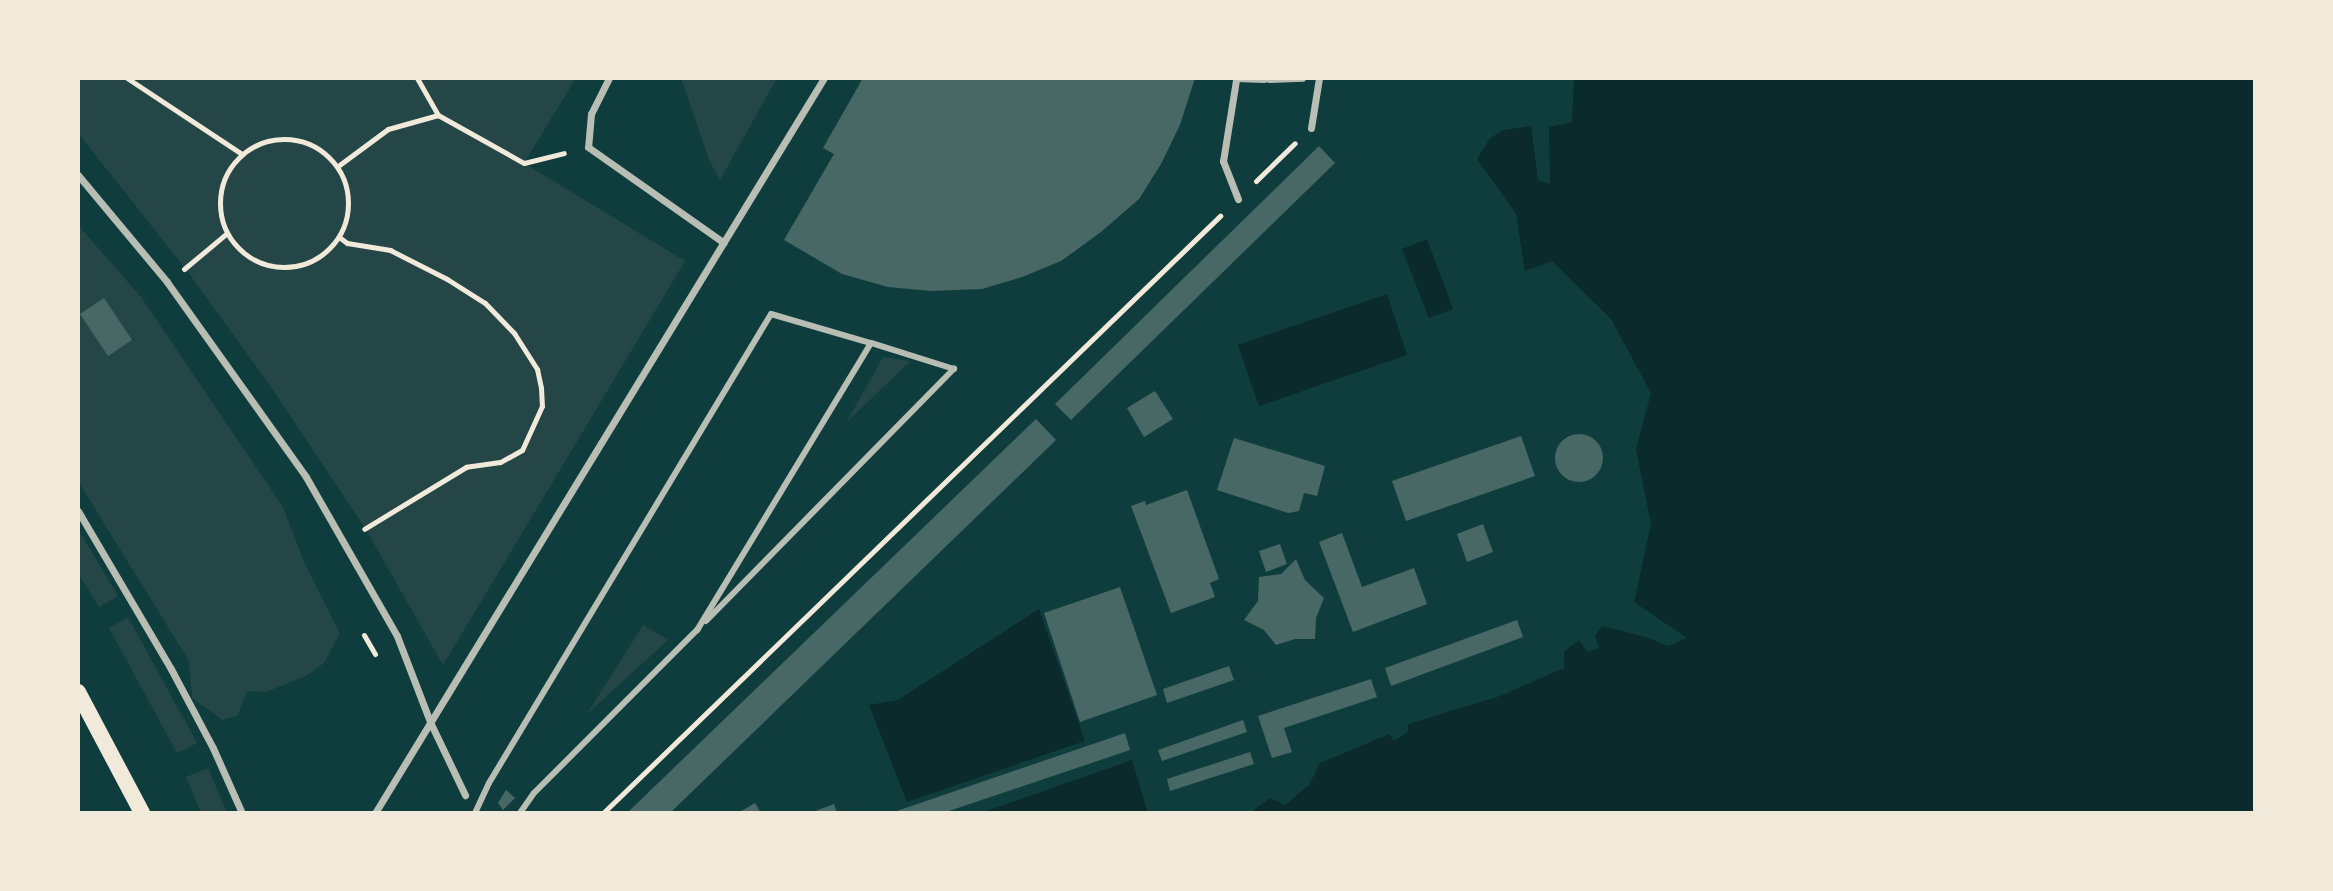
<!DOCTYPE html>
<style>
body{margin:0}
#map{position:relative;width:2333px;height:891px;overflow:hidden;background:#0f3d3e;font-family:Montserrat,sans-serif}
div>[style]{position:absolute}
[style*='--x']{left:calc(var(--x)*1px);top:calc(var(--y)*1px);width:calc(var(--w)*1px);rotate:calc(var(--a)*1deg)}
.green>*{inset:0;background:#244646}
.water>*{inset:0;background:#0a2a2b}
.building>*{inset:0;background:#486865}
.round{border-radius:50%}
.path>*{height:5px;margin:-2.5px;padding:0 2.5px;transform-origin:2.5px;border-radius:2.5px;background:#f1e9da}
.path>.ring{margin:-2.5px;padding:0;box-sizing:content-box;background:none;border:5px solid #f1e9da;border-radius:50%}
.service>*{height:6px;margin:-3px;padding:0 3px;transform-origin:3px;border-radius:3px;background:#b8beb3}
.pedestrian>*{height:7px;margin:-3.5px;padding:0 3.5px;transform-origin:3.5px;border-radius:3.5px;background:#b8beb3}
.secondary>*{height:16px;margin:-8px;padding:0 8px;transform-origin:8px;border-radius:8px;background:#f1e9da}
span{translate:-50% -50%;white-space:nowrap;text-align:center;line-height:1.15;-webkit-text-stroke:7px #f1e9da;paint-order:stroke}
.frame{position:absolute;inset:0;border:80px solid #f1e9da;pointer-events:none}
</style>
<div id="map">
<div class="green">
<div style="clip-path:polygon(78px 78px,576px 78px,524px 163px,685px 261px,443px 665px,365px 528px,271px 387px,185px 268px,78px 133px)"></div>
<div style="clip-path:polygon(681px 78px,777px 78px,720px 180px,709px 160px)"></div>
<div style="clip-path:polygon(78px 225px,141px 297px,283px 507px,304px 562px,340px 633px,324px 663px,306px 676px,266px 692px,247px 691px,238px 715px,223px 720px,192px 698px,189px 661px,78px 481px)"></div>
<div style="clip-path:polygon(883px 357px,910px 361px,846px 423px)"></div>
<div style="clip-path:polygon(78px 529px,118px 596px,99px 607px,78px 573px)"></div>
<div style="clip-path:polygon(128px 617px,197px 743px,177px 753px,109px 628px)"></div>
<div style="clip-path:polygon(643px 625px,668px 640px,587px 714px)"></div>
<div style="clip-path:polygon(208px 768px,227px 813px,201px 813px,186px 777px)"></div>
</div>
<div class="water">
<div style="clip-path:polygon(1574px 78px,2255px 78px,2255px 813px,1250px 813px,1270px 798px,1285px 805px,1309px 785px,1320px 763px,1389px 734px,1394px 741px,1408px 732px,1408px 724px,1500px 696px,1564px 668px,1564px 652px,1579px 640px,1588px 652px,1599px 648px,1595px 636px,1602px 626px,1646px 637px,1668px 646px,1687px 638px,1634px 602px,1651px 524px,1636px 449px,1651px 393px,1611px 319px,1552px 261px,1525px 271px,1516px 214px,1477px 159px,1490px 138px,1504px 130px,1531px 126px,1538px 180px,1550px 184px,1549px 127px,1572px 122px)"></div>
<div style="clip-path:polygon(1427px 239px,1453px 309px,1429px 318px,1402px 249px)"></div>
<div style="clip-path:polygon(1387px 294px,1407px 355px,1259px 406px,1238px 345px)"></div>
<div style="clip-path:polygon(1039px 609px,1085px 741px,907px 802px,869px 705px,898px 700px)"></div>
<div style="clip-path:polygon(1132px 760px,1148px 813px,981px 813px)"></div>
</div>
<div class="building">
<div style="clip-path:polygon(863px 78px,1195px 78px,1180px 125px,1161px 164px,1139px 199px,1101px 232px,1061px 261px,1022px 277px,982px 289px,931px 291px,888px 287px,842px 274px,784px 240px,834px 154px,823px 148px)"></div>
<div style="clip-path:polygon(1319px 146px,1335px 163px,1071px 420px,1055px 404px)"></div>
<div style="clip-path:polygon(104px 298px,132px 340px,108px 356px,80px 314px)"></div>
<div style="clip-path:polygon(1155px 391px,1173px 419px,1144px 437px,1127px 408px)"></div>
<div style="clip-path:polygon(1036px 419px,1056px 440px,670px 813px,627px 813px)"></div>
<div class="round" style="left:1555px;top:434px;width:48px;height:48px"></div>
<div style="clip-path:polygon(1521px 436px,1535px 476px,1406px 521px,1392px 481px)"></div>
<div style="clip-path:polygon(1234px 438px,1325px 466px,1317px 496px,1304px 493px,1299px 511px,1288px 513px,1217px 490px)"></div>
<div style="clip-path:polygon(1187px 490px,1219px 579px,1210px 583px,1215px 597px,1171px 613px,1131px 506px,1145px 501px,1146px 505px)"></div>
<div style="clip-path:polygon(1483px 524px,1493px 552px,1467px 562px,1457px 534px)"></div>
<div style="clip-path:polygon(1342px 533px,1362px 587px,1414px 568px,1427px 604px,1353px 632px,1319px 542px)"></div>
<div style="clip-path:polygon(1280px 544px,1287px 564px,1266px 572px,1259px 551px)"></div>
<div style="clip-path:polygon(1296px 559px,1305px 580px,1324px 598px,1316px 618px,1315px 639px,1295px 639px,1276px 645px,1264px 630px,1244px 620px,1258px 601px,1259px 577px,1281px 574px)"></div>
<div style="clip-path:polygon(1120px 587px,1157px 695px,1080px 722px,1044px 613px)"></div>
<div style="clip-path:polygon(1517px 620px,1523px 637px,1391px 686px,1385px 668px)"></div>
<div style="clip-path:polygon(1229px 666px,1234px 680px,1167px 703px,1163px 689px)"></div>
<div style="clip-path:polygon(1371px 679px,1377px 697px,1284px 728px,1292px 752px,1272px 758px,1258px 716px)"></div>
<div style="clip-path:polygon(1243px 720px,1247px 732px,1162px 761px,1158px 750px)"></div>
<div style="clip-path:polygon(1125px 733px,1130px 750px,943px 813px,891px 813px)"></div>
<div style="clip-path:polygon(1250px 752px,1254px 764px,1170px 791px,1167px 779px)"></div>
<div style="clip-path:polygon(506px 790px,515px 798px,503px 810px,498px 803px)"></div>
<div style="clip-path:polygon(755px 803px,761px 813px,738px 813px)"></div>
<div style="clip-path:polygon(834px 804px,837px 813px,810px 813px)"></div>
</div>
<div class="path">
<div style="--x:127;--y:78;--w:138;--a:33.5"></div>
<div style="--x:417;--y:78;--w:43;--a:60.4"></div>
<div class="ring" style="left:220px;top:139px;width:123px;height:123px"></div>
<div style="--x:338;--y:166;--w:62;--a:-36.5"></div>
<div style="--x:388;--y:129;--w:52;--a:-15.6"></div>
<div style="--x:438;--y:115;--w:98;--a:29.2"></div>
<div style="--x:524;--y:163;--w:41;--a:-14"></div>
<div style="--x:1256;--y:181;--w:54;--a:-44.3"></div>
<div style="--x:339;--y:237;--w:10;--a:37"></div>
<div style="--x:347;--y:243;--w:44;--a:9.2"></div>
<div style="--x:390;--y:250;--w:64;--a:27"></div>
<div style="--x:447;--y:279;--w:45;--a:32.3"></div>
<div style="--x:485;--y:303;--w:42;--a:46"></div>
<div style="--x:514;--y:333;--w:43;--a:57.4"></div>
<div style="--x:537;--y:369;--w:19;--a:78"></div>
<div style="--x:541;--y:388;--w:18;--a:87"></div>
<div style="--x:542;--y:406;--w:48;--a:114.4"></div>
<div style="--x:522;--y:450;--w:25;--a:151"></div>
<div style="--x:500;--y:462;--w:34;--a:172"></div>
<div style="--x:466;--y:467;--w:119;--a:148.7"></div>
<div style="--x:184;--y:269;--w:56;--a:-39.9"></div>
<div style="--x:364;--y:635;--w:22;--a:60"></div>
<div style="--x:603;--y:813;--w:859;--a:-44.06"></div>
</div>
<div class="service">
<div style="--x:706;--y:621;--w:354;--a:-45.5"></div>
<div style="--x:954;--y:369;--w:87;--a:-162.6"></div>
<div style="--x:475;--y:813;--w:33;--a:-65"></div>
<div style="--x:489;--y:783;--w:547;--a:-58.98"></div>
<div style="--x:771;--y:314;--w:104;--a:16.2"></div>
<div style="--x:871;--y:343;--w:336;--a:121.2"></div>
<div style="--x:520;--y:813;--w:24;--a:-55"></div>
<div style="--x:534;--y:793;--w:232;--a:-45"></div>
</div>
<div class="pedestrian">
<div style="--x:609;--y:78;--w:40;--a:116.6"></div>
<div style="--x:591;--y:114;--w:33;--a:95"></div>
<div style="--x:588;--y:147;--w:166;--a:35.2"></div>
<div style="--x:1236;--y:78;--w:28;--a:2"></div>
<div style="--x:1269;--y:79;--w:33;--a:-2"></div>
<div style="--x:1236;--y:80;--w:82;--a:99.1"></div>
<div style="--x:1223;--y:161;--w:41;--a:68.5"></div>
<div style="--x:1311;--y:128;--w:51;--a:-80.9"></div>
<div style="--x:78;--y:175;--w:139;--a:50.2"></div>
<div style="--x:167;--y:282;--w:239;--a:54.5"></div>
<div style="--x:306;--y:477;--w:183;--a:60.2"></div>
<div style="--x:397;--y:636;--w:94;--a:68.9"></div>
<div style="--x:431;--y:724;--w:79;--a:64.4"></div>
<div style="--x:78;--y:511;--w:183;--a:59.5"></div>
<div style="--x:171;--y:669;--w:89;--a:62"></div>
<div style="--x:213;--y:748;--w:71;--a:66"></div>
<div style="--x:375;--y:813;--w:861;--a:-58.58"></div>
</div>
<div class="secondary">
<div style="--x:78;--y:692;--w:137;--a:62.1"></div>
</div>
<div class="frame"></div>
</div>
